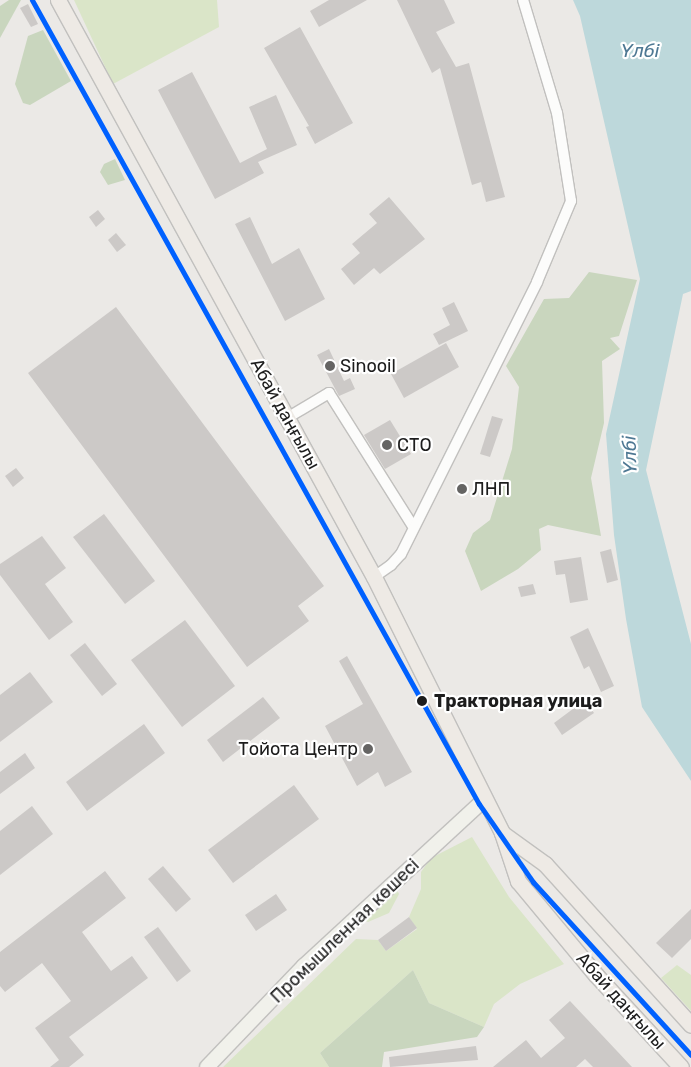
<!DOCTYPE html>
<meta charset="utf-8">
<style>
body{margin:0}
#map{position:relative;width:691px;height:1067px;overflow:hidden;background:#ebe9e6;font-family:Rubik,sans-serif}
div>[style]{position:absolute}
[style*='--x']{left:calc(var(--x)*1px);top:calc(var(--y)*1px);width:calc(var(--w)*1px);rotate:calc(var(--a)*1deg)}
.grass>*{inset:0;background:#dae5c8}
.forest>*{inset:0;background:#c9d6be}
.water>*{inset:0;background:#bdd8db}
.building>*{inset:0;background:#ccc9c7}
.roads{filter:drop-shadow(1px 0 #c1c0be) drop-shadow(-1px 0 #c1c0be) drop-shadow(0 1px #c1c0be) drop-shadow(0 -1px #c1c0be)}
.street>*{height:10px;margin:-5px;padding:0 5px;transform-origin:5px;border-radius:5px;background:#fcfcfb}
.secondary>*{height:14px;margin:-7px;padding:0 7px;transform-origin:7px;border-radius:7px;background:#f1f1eb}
.primary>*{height:15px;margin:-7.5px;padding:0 7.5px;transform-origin:7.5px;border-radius:7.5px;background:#eeeae5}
.tram-1>*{height:5px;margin:-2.5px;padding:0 2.5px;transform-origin:2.5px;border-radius:2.5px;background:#0061ff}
.dots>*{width:14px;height:14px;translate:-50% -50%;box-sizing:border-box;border:2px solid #fff;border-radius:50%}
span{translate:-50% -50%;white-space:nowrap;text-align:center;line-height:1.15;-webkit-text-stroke:4.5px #fff;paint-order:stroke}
.poi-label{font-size:18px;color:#1d1d1d}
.left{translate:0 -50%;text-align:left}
.right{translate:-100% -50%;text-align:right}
.street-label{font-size:18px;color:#1d1d1d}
.stop-label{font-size:18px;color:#1d1d1d;font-weight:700}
.water-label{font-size:19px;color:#4e7893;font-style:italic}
</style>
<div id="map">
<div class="grass">
<div style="clip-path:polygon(74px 0,217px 0,219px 27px,113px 84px)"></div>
<div style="clip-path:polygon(472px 837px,509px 897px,564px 964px,520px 984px,494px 1004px,484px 1027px,429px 1003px,413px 970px,320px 1053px,329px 1067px,223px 1067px,356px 939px,378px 940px,386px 951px,417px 929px,409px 917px,421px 889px,421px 872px,431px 858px)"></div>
<div style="clip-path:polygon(394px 884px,399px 894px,389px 913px,368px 922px,358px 917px)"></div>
<div style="clip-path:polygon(677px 965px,691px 975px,691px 1011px,661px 978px)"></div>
</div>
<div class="forest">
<div style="clip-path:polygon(9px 0,21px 0,0 38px,0 6px)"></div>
<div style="clip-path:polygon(43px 30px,71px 81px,30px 105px,23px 103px,15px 84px,28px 36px)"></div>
<div style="clip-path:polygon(115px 159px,125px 180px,108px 185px,100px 172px,104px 164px)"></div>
<div style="clip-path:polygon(589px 272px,637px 280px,619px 336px,610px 338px,620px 349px,602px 361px,604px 423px,591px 478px,601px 536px,548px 525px,539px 529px,541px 550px,518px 569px,481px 591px,465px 551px,473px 533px,490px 520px,512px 449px,519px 387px,506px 366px,544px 299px,569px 298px)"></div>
<div style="clip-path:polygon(413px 970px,429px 1003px,484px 1027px,477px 1037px,384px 1052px,382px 1067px,329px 1067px,320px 1053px)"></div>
</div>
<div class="water">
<div style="clip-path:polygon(573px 0,691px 0,691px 291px,683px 294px,646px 470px,691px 644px,691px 781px,642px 707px,626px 619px,614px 535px,606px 434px,640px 279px,580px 16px)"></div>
</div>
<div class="building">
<div style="clip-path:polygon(329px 0,367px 0,319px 27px,310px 11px)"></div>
<div style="clip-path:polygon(397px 0,444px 0,455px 23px,436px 32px,456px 67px,469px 63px,505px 197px,486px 202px,481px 182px,472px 185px,440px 68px,432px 73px)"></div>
<div style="clip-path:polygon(28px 4px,38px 24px,31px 27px,20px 8px)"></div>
<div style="clip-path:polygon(300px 27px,353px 123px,315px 144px,306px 127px,309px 126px,264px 48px)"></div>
<div style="clip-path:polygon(192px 72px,240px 163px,267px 149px,249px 107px,276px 95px,297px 145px,258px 162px,264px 173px,215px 199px,158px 90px)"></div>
<div style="clip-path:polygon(389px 197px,425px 239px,380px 274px,374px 268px,354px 285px,341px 269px,360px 253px,352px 244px,377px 223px,369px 214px)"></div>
<div style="clip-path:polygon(98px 210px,105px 219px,96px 227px,89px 217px)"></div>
<div style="clip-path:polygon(250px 217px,272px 264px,299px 248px,325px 299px,285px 321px,235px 224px)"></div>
<div style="clip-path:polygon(116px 233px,126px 245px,117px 252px,108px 240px)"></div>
<div style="clip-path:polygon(454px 302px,468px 331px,439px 345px,433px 334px,450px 325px,442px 308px)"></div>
<div style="clip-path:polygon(116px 307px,324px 586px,298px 606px,309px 621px,247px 667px,28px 373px)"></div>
<div style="clip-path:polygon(446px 343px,459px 367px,404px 398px,391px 374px)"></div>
<div style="clip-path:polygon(329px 349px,344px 381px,350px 378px,355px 389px,339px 396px,317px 355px)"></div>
<div style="clip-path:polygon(492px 416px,503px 419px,490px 457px,480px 454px)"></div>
<div style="clip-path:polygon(390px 420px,411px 454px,385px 469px,364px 435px)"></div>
<div style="clip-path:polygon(16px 468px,24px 478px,13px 487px,5px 476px)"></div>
<div style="clip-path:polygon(104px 514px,155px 581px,125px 604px,73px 537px)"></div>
<div style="clip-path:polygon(42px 536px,66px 568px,45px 584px,73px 622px,49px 640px,0 575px,0 564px)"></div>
<div style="clip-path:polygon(611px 549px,618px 580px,607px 583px,600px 552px)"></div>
<div style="clip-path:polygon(581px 557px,588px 600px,570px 603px,565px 574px,556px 575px,554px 561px)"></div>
<div style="clip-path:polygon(533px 584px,536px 594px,521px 597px,518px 587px)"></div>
<div style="clip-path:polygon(185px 620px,235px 686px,182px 727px,131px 660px)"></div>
<div style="clip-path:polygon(588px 628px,614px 686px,601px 692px,589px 666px,584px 669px,570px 637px)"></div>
<div style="clip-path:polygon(85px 643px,117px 684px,102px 696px,70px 655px)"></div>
<div style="clip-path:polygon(347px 656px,412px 772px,385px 787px,378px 772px,357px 786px,325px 726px,363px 704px,339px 661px)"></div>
<div style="clip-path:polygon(30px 672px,53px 702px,0 742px,0 695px)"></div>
<div style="clip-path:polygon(263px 697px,280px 718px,223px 762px,207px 740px)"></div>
<div style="clip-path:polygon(585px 700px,594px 713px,562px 735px,554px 723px)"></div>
<div style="clip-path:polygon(144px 724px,165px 753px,87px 811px,66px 782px)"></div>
<div style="clip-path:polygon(25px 753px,35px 768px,0 794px,0 772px)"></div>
<div style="clip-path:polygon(294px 785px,319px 819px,233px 883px,208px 850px)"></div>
<div style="clip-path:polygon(32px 806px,53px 834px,0 875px,0 831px)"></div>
<div style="clip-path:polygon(163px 866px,191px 899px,176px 912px,148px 879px)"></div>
<div style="clip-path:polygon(105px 871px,126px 898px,82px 932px,111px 971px,132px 956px,148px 978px,69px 1037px,84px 1055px,69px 1067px,50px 1067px,59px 1060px,35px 1028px,71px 1001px,42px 963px,5px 992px,0 986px,0 952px)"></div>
<div style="clip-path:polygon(276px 894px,287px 910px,256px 931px,245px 915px)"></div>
<div style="clip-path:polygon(691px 909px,691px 939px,672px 958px,656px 943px)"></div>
<div style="clip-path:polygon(409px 917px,417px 928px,386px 951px,378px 940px)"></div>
<div style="clip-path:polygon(158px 927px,191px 971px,177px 982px,144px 937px)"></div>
<div style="clip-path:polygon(570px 1001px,632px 1067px,593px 1067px,585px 1059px,576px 1067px,493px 1067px,526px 1040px,541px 1058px,565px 1038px,549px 1020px)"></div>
<div style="clip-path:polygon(476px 1046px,478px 1060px,390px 1067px,389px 1057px)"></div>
</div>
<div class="roads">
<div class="street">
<div style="--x:287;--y:418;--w:49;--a:-30.8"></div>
<div style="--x:329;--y:393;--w:156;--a:57.8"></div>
<div style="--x:374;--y:577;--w:21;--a:-35"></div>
<div style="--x:391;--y:565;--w:15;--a:-48"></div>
<div style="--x:401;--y:554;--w:304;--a:-63.4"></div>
<div style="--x:537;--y:282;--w:88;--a:-67.2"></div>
<div style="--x:571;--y:201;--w:89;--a:-99"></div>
<div style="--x:557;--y:113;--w:118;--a:-106.7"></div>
</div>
<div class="secondary">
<div style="--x:207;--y:1067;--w:140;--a:-46.2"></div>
<div style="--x:304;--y:966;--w:246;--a:-42.7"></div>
</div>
<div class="primary">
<div style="--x:58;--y:0;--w:658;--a:61.29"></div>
<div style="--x:374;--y:577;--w:286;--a:63.4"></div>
<div style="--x:502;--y:833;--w:51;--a:71.6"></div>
<div style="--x:518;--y:881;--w:122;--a:50.3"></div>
<div style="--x:596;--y:975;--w:125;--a:47.3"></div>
<div style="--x:502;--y:833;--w:53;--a:35.8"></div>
<div style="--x:545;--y:864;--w:217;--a:47.8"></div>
</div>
</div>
<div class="tram-1">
<div style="--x:32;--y:0;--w:920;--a:60.93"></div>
<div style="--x:479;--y:804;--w:95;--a:55.3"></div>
<div style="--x:533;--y:882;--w:234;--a:47.6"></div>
</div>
<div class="dots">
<div style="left:330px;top:366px;background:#656463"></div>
<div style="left:387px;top:445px;background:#656463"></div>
<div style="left:462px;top:489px;background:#656463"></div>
<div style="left:422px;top:701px;background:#1d1d1d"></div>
<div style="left:368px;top:749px;background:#656463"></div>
</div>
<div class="poi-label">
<span class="left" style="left:340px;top:366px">Sinooil</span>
<span class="left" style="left:397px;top:445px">СТО</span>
<span class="left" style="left:472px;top:489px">ЛНП</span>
<span class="right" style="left:358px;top:749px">Тойота Центр</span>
</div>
<div class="street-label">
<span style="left:285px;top:414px;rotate:61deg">Абай даңғылы</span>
<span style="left:345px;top:931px;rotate:-44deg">Промышленная көшесі</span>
<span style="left:621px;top:1001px;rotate:48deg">Абай даңғылы</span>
</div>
<div class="stop-label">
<span class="left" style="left:434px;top:701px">Тракторная улица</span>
</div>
<div class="water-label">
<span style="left:640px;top:51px">Үлбі</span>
<span style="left:630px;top:455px;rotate:-92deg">Үлбі</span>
</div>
</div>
